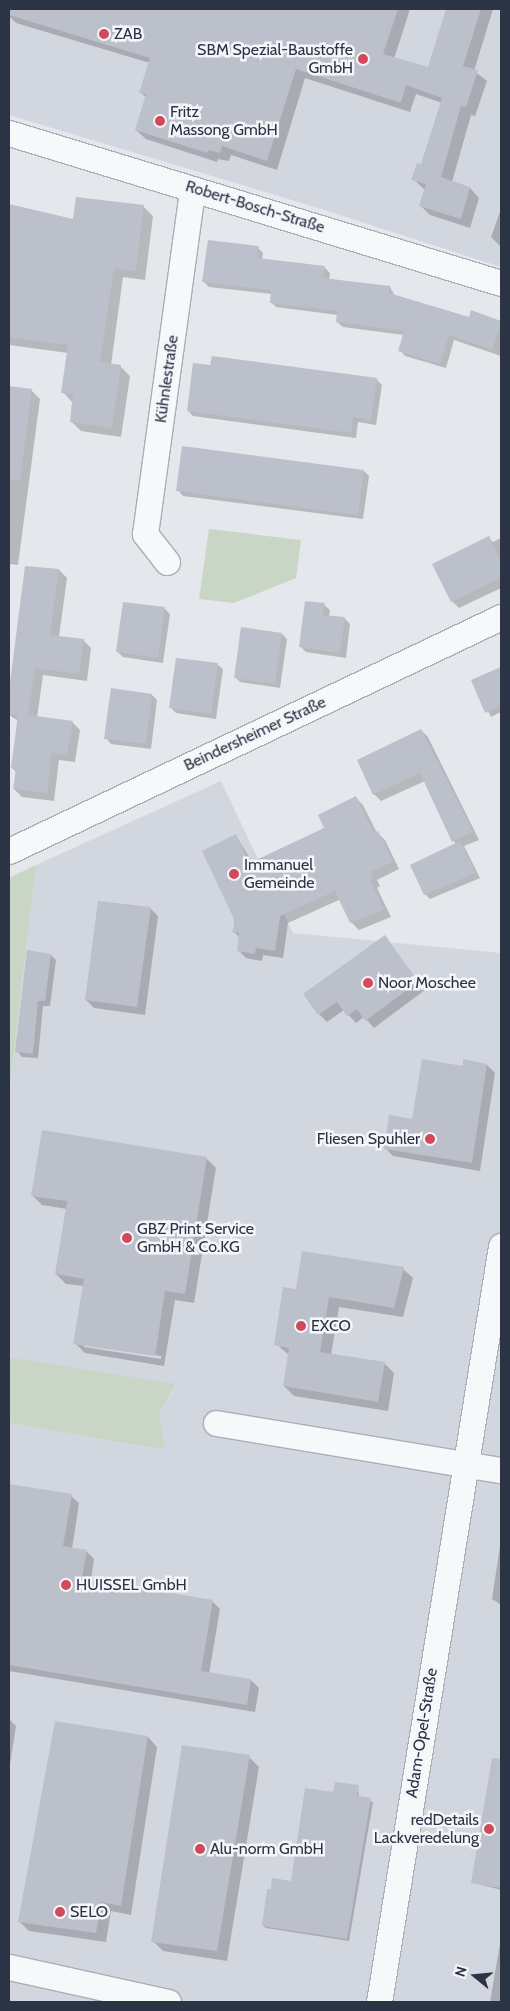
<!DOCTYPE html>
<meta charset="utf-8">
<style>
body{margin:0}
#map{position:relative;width:510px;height:2011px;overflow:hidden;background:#e4e7ec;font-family:Cabin,sans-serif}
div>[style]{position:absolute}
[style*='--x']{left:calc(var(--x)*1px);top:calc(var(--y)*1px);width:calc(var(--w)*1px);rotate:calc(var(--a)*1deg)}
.built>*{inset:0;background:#d2d6de}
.green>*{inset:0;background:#c9d6c5}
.shadow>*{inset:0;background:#0003}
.building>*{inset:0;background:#bbc0ca}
.roads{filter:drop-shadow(1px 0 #a9aeb7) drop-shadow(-1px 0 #a9aeb7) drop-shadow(0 1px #a9aeb7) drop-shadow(0 -1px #a9aeb7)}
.minor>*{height:25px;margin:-12.5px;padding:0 12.5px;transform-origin:12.5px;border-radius:12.5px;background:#f7f8fa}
.dots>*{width:14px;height:14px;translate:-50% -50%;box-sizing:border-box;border:2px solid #f4f6f9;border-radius:50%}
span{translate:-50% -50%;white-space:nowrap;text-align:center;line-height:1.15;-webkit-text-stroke:5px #f4f6f9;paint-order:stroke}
.poi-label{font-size:16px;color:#2b3445}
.left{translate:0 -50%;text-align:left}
.right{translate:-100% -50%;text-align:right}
.street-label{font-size:16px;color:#2b3445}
.frame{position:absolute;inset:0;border:10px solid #2b3445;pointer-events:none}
.north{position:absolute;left:450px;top:1951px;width:50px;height:50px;-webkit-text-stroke:4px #f4f6f9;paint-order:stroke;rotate:287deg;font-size:14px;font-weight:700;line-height:20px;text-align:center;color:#2b3445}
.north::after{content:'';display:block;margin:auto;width:18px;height:22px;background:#2b3445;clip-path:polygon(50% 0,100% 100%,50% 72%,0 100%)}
</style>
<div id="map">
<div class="built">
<div style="clip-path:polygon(9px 9px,501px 9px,501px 267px,315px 207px,9px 115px)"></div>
<div style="clip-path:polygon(221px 781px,293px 933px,501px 953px,501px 2002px,9px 2002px,9px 1423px,164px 1450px,159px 1414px,176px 1385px,9px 1357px,9px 1094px,36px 865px)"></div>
</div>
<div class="green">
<div style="clip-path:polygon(209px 529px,301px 540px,296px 578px,234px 603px,199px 599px)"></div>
<div style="clip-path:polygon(36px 865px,9px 1094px,9px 878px)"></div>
<div style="clip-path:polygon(9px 1357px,176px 1384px,159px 1414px,165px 1450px,9px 1423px)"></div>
</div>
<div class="shadow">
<div style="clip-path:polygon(9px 9px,410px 9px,394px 59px,429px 69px,447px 9px,493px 9px,474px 71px,487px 81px,475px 116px,471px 115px,452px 182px,470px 188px,479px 198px,470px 228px,430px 215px,421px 206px,425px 190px,413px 179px,422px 166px,442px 103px,416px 94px,410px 112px,305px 78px,277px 170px,231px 155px,229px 161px,218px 159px,217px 162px,146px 139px,136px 130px,146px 98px,141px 92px,150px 63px,16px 23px,9px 16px)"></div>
<div style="clip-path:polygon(9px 205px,74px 220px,143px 206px,153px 216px,145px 280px,123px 277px,111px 365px,120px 366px,130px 376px,121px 437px,81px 431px,71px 421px,72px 402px,63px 392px,68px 353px,9px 345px)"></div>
<div style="clip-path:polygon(501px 209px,501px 247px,491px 237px)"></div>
<div style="clip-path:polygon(258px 248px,263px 253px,262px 260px,324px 267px,330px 273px,329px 280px,390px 287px,395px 296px,470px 319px,472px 312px,501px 322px,501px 356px,454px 340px,446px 368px,405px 356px,400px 350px,404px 335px,343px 327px,337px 322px,338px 315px,276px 307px,271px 302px,272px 294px,209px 287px,203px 281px)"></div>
<div style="clip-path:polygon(376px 379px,382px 385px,376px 425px,358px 422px,356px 438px,193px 416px,188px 411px)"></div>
<div style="clip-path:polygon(9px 387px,31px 390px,40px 399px,18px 565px,9px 564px)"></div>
<div style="clip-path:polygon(364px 471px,369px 476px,363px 519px,183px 496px,178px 490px)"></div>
<div style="clip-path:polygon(489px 538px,493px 542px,501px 538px,501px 588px,459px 608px,452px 601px)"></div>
<div style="clip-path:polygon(26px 567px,59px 570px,67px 578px,59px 637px,83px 640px,91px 648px,87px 681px,43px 675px,37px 718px,72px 722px,80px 730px,75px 762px,59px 760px,54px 801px,22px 797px,14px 789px,16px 772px,12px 768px,18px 721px,9px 715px,9px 699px)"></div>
<div style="clip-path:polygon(324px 605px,330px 610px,329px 616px,344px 618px,350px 624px,346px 658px,306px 652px,301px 647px)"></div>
<div style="clip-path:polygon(164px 608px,170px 614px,163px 663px,123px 657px,118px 652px)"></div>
<div style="clip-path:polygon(282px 634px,287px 639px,280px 688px,240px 682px,235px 677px)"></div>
<div style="clip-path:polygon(217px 664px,223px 669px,216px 719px,176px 713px,170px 707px)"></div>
<div style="clip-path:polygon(501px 668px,501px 712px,491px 717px,473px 681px)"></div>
<div style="clip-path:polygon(112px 690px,152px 695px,157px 700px,151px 749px,111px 744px,106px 738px)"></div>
<div style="clip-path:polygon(421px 730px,428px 737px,479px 840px,464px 846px,480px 878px,430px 899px,425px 894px,456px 845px,425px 781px,381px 801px,374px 794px)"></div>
<div style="clip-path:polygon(356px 798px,363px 805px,377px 833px,385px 840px,399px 869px,377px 880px,380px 886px,377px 888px,391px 917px,359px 930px,351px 922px,341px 899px,288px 923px,283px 958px,263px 955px,262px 961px,246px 958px,238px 950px,240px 938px,234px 932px,236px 836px,253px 863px,326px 828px)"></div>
<div style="clip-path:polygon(150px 908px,158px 916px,145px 1015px,94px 1008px,86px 1000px)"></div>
<div style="clip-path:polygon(384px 937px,425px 990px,374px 1028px,364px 1017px,356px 1023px,344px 1010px,327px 1022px,319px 1014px)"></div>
<div style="clip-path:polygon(51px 955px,56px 960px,50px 1006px,43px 1006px,38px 1058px,22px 1057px,17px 1051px)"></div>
<div style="clip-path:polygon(487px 1065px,495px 1073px,480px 1171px,393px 1156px,385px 1148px,464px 1067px)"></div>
<div style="clip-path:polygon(evenodd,206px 1158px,216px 1168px,194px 1303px,175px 1300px,164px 1366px,85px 1353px,75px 1343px,84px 1286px,66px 1284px,56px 1274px,67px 1209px,42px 1205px,32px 1195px,206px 1158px,84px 1344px,161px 1356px,161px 1359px,84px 1347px,84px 1344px)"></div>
<div style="clip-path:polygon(403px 1269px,413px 1278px,403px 1317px,339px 1307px,331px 1355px,384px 1363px,394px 1373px,388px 1411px,294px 1396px,284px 1386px,289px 1355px,276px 1344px,297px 1291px)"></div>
<div style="clip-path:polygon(9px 1485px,71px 1496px,79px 1503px,72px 1549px,86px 1551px,94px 1559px,91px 1581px,212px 1601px,220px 1609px,209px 1674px,251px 1680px,259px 1688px,255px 1712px,9px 1671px)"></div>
<div style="clip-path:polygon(501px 1539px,501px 1605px,492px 1599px)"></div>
<div style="clip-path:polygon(9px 1719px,16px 1726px,9px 1771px)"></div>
<div style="clip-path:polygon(148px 1737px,157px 1747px,131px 1915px,111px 1911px,106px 1942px,29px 1931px,20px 1922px)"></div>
<div style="clip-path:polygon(249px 1757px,259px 1767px,227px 1961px,163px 1951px,153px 1941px)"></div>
<div style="clip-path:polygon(489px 1783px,501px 1785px,501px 1890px,472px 1882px)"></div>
<div style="clip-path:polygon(358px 1786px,359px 1798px,373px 1802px,349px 1941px,266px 1928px,263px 1926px,272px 1890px,292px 1882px,334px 1793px)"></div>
<div style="clip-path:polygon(501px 1938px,501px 2002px,490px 2002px)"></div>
</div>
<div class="building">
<div style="clip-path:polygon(9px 9px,398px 9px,383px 54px,428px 67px,446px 9px,481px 9px,463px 66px,478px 70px,466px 107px,461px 106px,441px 177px,470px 187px,461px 219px,419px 206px,426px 184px,411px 180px,417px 163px,421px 164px,442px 98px,406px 85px,401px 103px,296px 69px,267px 161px,222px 146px,220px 153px,209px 150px,207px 153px,135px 130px,146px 94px,139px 93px,150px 58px,9px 15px)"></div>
<div style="clip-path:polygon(76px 197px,144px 205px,136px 271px,114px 268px,100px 362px,121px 365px,112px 428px,70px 422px,73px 394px,61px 393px,68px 345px,9px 337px,9px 204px,73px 219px)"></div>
<div style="clip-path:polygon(208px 240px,259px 246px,257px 258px,325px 266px,323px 278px,390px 286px,389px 293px,469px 317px,471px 310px,501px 321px,501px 324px,492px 350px,449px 335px,440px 364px,398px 351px,404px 331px,336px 322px,337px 311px,270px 303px,271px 290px,202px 282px)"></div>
<div style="clip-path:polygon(212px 356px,377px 378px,371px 420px,353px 417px,351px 433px,187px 411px,193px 363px,210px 365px)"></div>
<div style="clip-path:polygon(9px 386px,32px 389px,20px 480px,9px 480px)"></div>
<div style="clip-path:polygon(182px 446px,364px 470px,358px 515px,176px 491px)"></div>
<div style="clip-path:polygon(489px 536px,501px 561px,501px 578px,451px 602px,432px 564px)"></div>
<div style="clip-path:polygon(25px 566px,59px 569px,50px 635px,84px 639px,79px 674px,35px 668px,28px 715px,73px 721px,67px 755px,52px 753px,47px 793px,13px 789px,16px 769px,11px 768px,18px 715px,9px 714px,9px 690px)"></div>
<div style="clip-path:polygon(305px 601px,325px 603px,323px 615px,345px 617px,340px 653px,299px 647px)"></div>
<div style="clip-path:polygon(123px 602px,165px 607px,158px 658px,116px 652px)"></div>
<div style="clip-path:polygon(241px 627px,282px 633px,275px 684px,234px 678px)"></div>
<div style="clip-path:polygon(176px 658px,218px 663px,211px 714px,169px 708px)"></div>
<div style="clip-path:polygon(501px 667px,501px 705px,485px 713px,471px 680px)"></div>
<div style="clip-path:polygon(111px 688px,152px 694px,146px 744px,104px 739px)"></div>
<div style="clip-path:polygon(421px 729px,473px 832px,452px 842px,420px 773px,373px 795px,357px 760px)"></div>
<div style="clip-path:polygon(356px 796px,374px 833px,378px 831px,393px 862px,370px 872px,374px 878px,370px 880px,384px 910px,350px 923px,335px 891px,280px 916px,275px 951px,256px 948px,255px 954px,237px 951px,239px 933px,232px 932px,235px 921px,202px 851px,236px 834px,250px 863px,324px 828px,318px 815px)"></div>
<div style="clip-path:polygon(460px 841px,476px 873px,424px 895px,410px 865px)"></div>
<div style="clip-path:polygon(98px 901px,151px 907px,137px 1007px,85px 1000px)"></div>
<div style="clip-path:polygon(385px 935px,418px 982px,365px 1021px,357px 1009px,347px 1016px,337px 1002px,318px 1015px,303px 994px)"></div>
<div style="clip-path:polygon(27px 950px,51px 954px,45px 1001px,38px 1001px,33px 1054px,15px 1052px)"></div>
<div style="clip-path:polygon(422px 1059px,463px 1066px,463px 1059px,487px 1064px,472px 1163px,384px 1149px,389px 1115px,412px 1119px)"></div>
<div style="clip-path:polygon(42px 1130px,207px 1157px,185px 1294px,165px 1291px,155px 1356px,73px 1344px,84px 1279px,55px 1274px,67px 1201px,31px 1196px)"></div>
<div style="clip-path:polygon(302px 1251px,404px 1267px,394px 1308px,329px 1297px,320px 1352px,385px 1362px,378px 1402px,283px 1386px,289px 1348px,274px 1345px,283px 1287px,296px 1289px)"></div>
<div style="clip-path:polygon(9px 1484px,72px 1494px,63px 1546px,87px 1550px,82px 1578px,213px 1600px,201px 1671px,251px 1679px,247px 1705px,9px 1665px)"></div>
<div style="clip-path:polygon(55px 1721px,148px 1736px,121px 1906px,101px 1902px,96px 1933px,18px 1922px)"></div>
<div style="clip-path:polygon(182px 1745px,250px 1755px,217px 1951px,151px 1942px)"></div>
<div style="clip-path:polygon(492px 1758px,501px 1759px,501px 1888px,471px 1883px)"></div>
<div style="clip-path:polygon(335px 1782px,359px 1785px,357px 1796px,371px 1798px,347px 1939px,262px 1926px,267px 1889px,271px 1889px,272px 1878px,291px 1881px,305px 1788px,333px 1792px)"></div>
</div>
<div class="roads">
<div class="minor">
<div style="--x:9;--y:133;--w:514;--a:16.96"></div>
<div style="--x:167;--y:562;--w:36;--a:-128"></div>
<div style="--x:145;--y:534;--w:348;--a:-82.2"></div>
<div style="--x:9;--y:851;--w:545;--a:-25.44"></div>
<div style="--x:216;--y:1423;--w:289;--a:9.4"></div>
<div style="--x:9;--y:1967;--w:163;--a:12.4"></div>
<div style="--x:379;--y:2002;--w:766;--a:-80.83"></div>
</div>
</div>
<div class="dots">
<div style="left:104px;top:34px;background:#d1495b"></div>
<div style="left:363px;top:59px;background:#d1495b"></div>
<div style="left:160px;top:121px;background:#d1495b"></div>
<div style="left:234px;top:874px;background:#d1495b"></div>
<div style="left:368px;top:983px;background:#d1495b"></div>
<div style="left:430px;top:1139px;background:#d1495b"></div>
<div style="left:127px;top:1238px;background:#d1495b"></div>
<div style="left:301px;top:1326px;background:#d1495b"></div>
<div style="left:66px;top:1585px;background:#d1495b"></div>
<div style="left:489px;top:1829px;background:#d1495b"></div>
<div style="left:200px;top:1849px;background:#d1495b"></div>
<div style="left:60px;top:1912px;background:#d1495b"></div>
</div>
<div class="poi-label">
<span class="left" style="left:114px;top:34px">ZAB</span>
<span class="right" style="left:353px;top:59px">SBM Spezial-Baustoffe<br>GmbH</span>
<span class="left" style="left:170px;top:121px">Fritz<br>Massong GmbH</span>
<span class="left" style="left:244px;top:874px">Immanuel<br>Gemeinde</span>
<span class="left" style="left:378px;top:983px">Noor Moschee</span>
<span class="right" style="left:420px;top:1139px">Fliesen Spuhler</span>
<span class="left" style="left:137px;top:1238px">GBZ Print Service<br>GmbH &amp; Co.KG</span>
<span class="left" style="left:311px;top:1326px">EXCO</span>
<span class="left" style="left:76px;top:1585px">HUISSEL GmbH</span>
<span class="right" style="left:479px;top:1829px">redDetails<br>Lackveredelung</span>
<span class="left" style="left:210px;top:1849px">Alu-norm GmbH</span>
<span class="left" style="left:70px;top:1912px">SELO</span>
</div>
<div class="street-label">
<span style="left:255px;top:207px;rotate:17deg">Robert-Bosch-Straße</span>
<span style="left:167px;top:379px;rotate:-82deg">Kühnlestraße</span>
<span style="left:255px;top:734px;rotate:-25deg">Beindersheimer Straße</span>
<span style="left:422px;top:1733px;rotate:-81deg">Adam-Opel-Straße</span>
</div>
<div class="frame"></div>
<div class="north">N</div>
</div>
